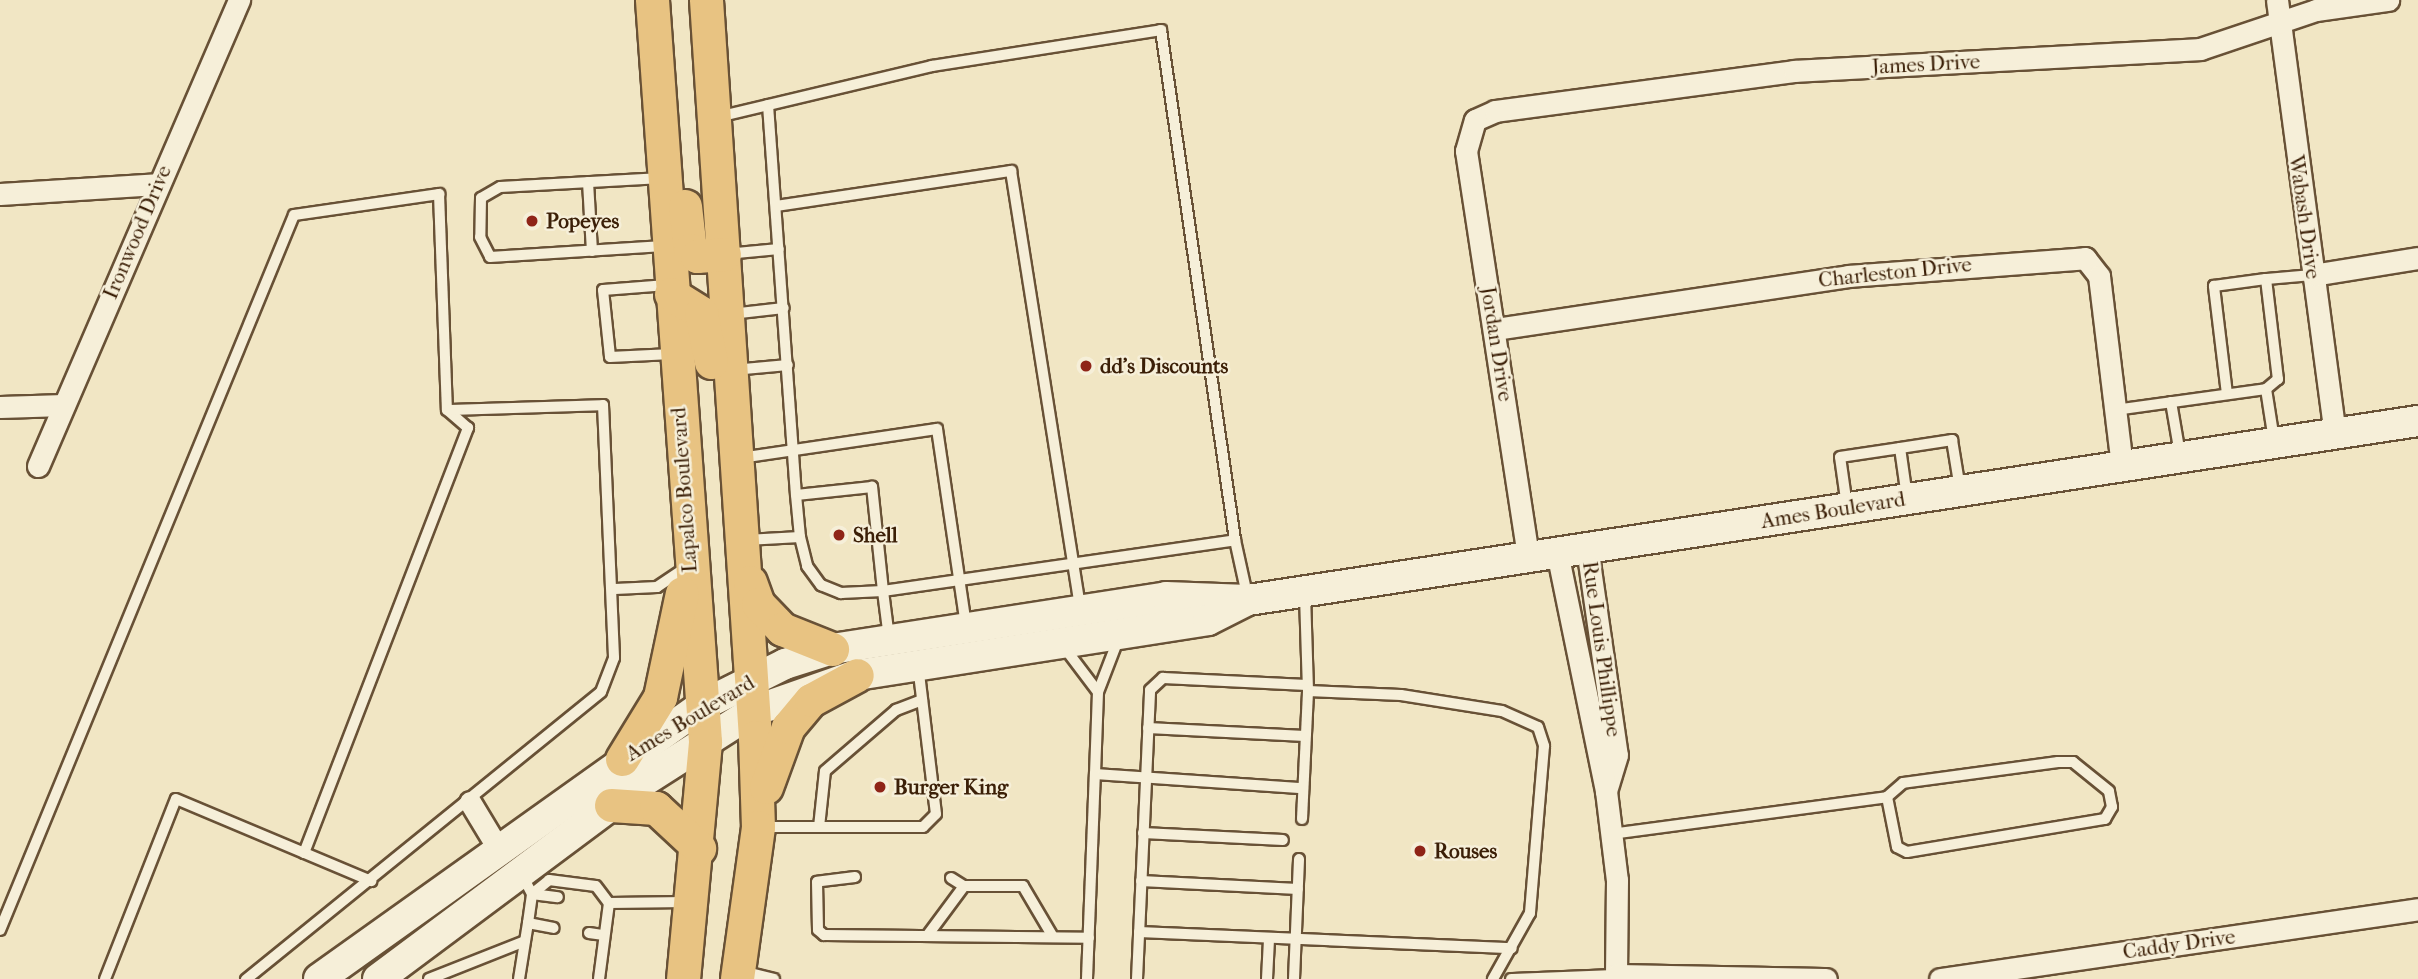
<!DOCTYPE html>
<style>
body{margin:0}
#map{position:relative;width:2418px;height:979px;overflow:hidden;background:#f1e6c4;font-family:"IM FELL French Canon",serif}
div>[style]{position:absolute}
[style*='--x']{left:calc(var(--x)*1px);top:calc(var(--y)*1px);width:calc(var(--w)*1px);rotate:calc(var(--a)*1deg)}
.roads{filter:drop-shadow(2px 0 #685136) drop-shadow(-2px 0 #685136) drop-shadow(0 2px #685136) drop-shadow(0 -2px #685136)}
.lane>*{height:10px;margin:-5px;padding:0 5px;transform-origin:5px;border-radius:5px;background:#f6efd9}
.street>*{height:21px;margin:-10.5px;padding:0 10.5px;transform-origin:10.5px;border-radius:10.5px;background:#f6efd9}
.secondary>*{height:30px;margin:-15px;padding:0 15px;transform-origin:15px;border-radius:15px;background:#f6efd9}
.primary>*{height:33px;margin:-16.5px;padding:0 16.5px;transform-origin:16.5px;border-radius:16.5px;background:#e8c382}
.dots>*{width:19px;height:19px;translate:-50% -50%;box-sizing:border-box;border:4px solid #f6efd9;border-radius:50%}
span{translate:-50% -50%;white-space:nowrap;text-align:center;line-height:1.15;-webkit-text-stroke:5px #f6efd9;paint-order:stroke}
.street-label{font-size:21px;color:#3b1f07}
.poi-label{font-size:21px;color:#3b1f07;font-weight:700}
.left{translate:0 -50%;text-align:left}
</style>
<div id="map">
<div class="roads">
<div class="lane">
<div style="--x:768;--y:105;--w:391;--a:85.9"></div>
<div style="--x:718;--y:117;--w:220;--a:-13.4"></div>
<div style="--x:932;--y:66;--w:232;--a:-8.9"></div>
<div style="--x:1161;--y:30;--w:515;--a:81.74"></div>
<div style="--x:662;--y:178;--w:162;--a:176.8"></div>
<div style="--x:500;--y:187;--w:22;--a:150"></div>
<div style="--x:481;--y:198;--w:39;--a:91"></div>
<div style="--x:480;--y:237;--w:22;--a:63"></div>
<div style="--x:490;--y:257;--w:174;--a:-3.6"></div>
<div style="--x:588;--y:182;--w:69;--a:86.7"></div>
<div style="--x:776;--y:206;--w:238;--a:-8.5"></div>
<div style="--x:1011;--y:171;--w:442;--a:81"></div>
<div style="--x:726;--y:254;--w:53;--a:-5.4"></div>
<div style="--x:2266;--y:279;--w:47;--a:-4.9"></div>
<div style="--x:667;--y:285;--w:64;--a:175.5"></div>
<div style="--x:603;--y:290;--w:67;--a:84"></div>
<div style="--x:610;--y:357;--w:62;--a:-2.8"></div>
<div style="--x:731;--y:314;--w:53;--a:-6.5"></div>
<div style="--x:733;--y:370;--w:55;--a:-5.2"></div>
<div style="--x:2227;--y:394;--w:109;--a:-96.9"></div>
<div style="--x:2214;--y:286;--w:52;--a:-7.7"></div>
<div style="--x:2266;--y:279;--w:101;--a:83.2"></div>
<div style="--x:2278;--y:379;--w:16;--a:140"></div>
<div style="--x:2171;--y:402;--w:53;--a:80.2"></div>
<div style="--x:2115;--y:410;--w:152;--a:-7.9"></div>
<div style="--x:2266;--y:389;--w:52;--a:81.1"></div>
<div style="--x:1900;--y:448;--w:49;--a:81.9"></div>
<div style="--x:740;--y:458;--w:199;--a:-8.4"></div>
<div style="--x:937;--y:429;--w:199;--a:81.6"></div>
<div style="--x:1847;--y:506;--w:49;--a:-98.1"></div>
<div style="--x:1840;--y:457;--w:61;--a:-8.5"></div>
<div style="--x:1900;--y:448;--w:53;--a:-8.7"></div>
<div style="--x:1952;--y:440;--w:50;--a:80.7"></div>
<div style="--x:746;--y:540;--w:54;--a:-3.2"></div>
<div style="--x:800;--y:537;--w:30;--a:76"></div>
<div style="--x:807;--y:566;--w:24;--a:54"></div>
<div style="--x:821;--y:585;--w:22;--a:22"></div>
<div style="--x:841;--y:593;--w:42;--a:-2.7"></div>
<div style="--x:883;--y:591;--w:105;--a:-96"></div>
<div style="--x:872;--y:487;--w:76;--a:174"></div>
<div style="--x:796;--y:495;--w:42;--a:84.6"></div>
<div style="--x:615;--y:589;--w:42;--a:-2.7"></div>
<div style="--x:657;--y:587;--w:36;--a:-34"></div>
<div style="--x:1305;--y:595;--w:96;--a:88.2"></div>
<div style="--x:1308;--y:691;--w:93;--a:2.5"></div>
<div style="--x:1401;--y:695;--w:102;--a:9"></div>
<div style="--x:1502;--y:711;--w:39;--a:24"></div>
<div style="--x:1538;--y:727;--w:20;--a:72"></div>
<div style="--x:1544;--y:746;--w:168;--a:94.8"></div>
<div style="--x:1530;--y:913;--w:76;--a:119.3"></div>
<div style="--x:889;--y:638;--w:47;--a:-97.3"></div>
<div style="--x:883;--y:591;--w:356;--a:-8.2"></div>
<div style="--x:1235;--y:540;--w:60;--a:77.6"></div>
<div style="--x:1118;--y:640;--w:56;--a:111"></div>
<div style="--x:1098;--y:692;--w:82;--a:92.1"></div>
<div style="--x:1095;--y:774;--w:208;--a:3.9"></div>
<div style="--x:1064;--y:647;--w:56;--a:52.9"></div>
<div style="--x:1148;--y:728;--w:157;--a:2.9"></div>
<div style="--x:1302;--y:819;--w:128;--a:-87.3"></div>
<div style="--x:760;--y:827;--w:163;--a:0"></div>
<div style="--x:923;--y:827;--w:18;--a:-45"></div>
<div style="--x:936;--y:814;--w:149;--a:-96.9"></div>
<div style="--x:819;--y:827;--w:56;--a:-83.9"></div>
<div style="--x:825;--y:771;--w:94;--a:-40.7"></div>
<div style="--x:896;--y:710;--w:28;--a:-21"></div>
<div style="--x:1143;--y:833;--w:140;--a:2.9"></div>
<div style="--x:1611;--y:834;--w:278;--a:-7.6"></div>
<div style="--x:1887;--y:797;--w:51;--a:78.7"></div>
<div style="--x:1897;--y:847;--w:11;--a:27"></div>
<div style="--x:1907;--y:852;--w:201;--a:-9.5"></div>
<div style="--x:2105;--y:819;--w:14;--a:-60"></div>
<div style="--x:2112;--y:807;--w:16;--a:-101"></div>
<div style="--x:2109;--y:791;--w:46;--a:-141.1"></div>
<div style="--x:2073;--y:762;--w:15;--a:180"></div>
<div style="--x:2058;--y:762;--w:156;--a:172.3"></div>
<div style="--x:1903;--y:783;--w:21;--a:139"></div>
<div style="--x:304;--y:853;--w:456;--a:-68.9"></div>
<div style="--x:468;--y:428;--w:28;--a:-139"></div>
<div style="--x:522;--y:875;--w:21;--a:62"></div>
<div style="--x:532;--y:894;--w:22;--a:-39"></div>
<div style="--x:549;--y:880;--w:47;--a:7.3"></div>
<div style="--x:596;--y:886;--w:21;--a:53"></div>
<div style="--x:855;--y:877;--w:38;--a:173"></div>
<div style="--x:817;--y:882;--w:48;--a:88.8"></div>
<div style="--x:818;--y:930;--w:8;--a:40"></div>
<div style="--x:824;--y:935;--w:265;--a:0.6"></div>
<div style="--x:951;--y:878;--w:15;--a:32"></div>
<div style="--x:1141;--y:881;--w:157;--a:2.9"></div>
<div style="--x:528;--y:923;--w:29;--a:-82"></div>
<div style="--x:532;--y:894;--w:26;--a:7"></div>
<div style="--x:0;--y:930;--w:773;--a:-67.65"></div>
<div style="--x:294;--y:215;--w:147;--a:-8.2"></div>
<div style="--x:439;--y:194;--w:216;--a:87.9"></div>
<div style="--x:447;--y:410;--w:156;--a:-1.8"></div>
<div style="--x:603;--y:405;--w:253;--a:87.5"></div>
<div style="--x:614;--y:658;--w:36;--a:111"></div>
<div style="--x:601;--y:692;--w:457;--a:141"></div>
<div style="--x:1139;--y:932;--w:373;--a:2.5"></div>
<div style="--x:589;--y:933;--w:15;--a:8"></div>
<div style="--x:927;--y:936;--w:62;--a:-53.5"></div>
<div style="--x:964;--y:886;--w:59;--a:0"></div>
<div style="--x:1023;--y:886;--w:59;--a:59.5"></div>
<div style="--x:742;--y:971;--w:33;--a:14"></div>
<div style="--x:105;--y:979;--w:193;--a:-68.5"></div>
<div style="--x:176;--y:799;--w:212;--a:22.8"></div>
<div style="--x:429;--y:979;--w:103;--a:-21.6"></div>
<div style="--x:519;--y:979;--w:57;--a:-80.9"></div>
<div style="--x:528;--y:923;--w:26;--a:11"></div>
<div style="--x:599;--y:979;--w:77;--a:-82.5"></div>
<div style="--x:609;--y:903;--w:78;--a:-0.7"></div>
<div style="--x:1087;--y:979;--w:205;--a:-87.8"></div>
<div style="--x:1137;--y:979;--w:289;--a:-87.4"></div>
<div style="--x:1150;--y:690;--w:18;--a:-43"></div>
<div style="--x:1163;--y:678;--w:144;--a:2.8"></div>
<div style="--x:1267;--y:979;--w:40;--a:-87.1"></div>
<div style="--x:1294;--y:979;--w:120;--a:-87.6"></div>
<div style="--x:1511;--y:979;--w:105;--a:-2.2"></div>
</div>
<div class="street">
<div style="--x:2277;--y:0;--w:437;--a:82.4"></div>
<div style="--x:0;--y:194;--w:157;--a:-3.6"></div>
<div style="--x:2313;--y:275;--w:106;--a:-9.2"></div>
<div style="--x:1495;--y:329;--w:357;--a:-8.5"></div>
<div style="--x:1848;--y:276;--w:238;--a:-4.3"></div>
<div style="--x:2085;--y:258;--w:23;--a:52"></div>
<div style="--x:2099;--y:276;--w:191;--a:83.1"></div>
<div style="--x:0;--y:407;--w:64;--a:-1.8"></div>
<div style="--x:38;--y:466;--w:508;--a:-66.67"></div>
<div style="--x:1587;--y:548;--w:209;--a:81.8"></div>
<div style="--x:1617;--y:755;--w:38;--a:107"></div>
<div style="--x:1557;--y:552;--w:244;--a:78.4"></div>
<div style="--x:1606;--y:791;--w:90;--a:83"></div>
<div style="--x:1617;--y:880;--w:99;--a:90.6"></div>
<div style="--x:1528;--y:556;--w:410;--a:-98.7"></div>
<div style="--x:1466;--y:151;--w:32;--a:-74"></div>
<div style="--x:1475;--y:120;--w:22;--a:-24"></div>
<div style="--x:1495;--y:111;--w:302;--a:-7.6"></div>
<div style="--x:1794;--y:71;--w:407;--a:-3.1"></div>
<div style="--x:2200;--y:49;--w:122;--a:-18.6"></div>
<div style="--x:2316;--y:10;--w:73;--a:-7.9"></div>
<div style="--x:470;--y:802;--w:56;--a:58.9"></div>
<div style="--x:1616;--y:975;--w:210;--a:1.1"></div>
<div style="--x:1940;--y:979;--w:483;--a:-8.3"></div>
</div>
<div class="secondary">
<div style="--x:319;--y:979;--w:472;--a:-35.5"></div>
<div style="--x:703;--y:705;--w:92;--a:-26.6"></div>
<div style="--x:785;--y:664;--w:49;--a:-17.7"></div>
<div style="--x:832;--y:649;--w:338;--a:-8.8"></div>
<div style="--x:1166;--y:597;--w:82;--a:2.1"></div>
<div style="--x:1248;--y:600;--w:1184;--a:-8.7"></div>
<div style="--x:378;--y:979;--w:332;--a:-36.7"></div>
<div style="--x:644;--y:781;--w:130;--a:-32.5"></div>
<div style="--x:754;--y:711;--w:109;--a:-19.3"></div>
<div style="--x:857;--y:675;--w:355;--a:-8.9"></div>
<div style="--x:1208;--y:620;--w:42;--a:-26.6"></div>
</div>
<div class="primary">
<div style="--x:652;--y:0;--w:744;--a:85.91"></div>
<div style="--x:705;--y:742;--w:238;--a:95.3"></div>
<div style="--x:706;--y:0;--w:739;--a:86.2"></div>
<div style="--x:755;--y:737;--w:90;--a:88.1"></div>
<div style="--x:758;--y:827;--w:153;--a:97.9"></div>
<div style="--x:685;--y:206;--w:44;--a:83.5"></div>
<div style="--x:690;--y:250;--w:9;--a:41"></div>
<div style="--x:697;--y:256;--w:27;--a:-4"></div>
<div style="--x:671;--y:294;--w:36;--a:32"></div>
<div style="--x:701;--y:313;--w:50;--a:78.5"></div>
<div style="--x:750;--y:582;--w:23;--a:70"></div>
<div style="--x:758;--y:604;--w:35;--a:46"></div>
<div style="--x:782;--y:629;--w:54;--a:21.8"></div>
<div style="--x:622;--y:759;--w:73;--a:-58.5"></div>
<div style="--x:660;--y:697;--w:106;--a:-78.1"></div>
<div style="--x:766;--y:787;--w:64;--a:-69.9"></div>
<div style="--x:788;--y:727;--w:35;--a:-50"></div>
<div style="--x:811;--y:700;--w:52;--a:-28.5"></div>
<div style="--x:611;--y:805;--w:45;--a:3.8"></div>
<div style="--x:656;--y:808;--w:59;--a:42.9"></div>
</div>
</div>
<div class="dots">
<div style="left:532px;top:221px;background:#8f2418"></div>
<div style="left:1086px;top:366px;background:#8f2418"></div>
<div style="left:839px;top:535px;background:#8f2418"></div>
<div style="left:880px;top:787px;background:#8f2418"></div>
<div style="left:1420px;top:851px;background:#8f2418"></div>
</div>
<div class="street-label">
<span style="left:1926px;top:64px;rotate:-3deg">James Drive</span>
<span style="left:2305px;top:217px;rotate:82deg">Wabash Drive</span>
<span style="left:137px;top:232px;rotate:-67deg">Ironwood Drive</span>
<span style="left:1895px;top:272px;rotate:-6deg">Charleston Drive</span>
<span style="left:1497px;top:344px;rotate:81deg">Jordan Drive</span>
<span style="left:684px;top:490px;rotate:-94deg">Lapalco Boulevard</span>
<span style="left:1833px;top:510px;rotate:-9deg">Ames Boulevard</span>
<span style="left:1602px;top:649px;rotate:82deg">Rue Louis Phillippe</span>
<span style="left:690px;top:718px;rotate:-31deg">Ames Boulevard</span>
<span style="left:2179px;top:944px;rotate:-8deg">Caddy Drive</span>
</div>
<div class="poi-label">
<span class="left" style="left:546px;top:221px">Popeyes</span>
<span class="left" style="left:1100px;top:366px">dd's Discounts</span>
<span class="left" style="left:853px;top:535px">Shell</span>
<span class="left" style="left:894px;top:787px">Burger King</span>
<span class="left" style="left:1434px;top:851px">Rouses</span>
</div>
</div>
